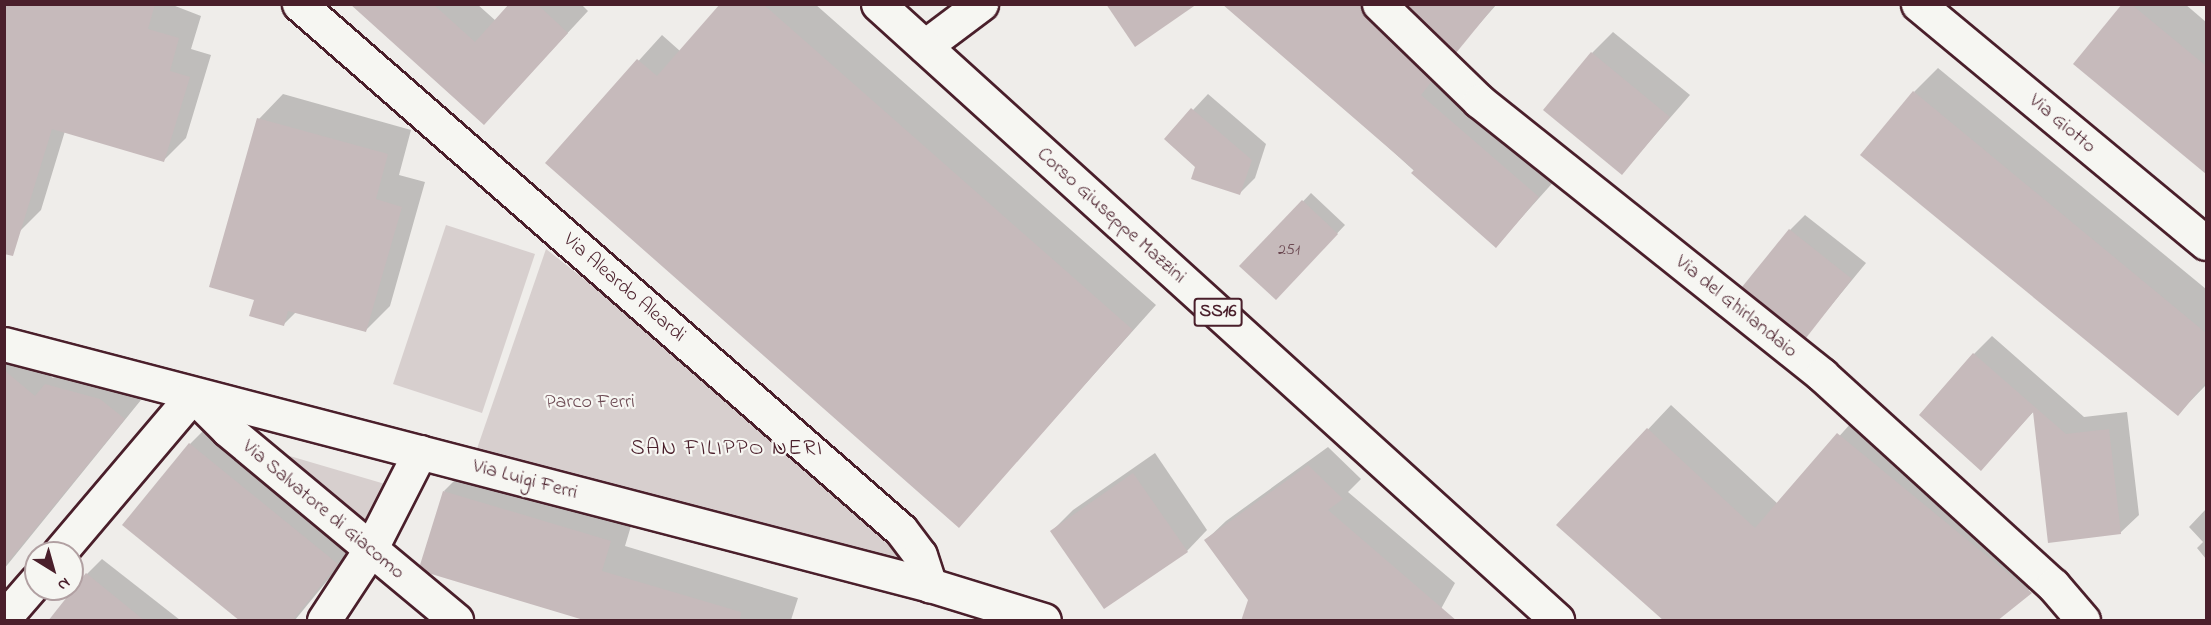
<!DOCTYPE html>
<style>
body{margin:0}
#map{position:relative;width:2211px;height:625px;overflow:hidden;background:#efedea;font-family:"Indie Flower",sans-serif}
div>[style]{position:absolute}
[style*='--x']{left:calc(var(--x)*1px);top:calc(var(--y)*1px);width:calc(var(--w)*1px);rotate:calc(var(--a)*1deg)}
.green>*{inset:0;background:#d7cfce}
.shadow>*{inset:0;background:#0003}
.building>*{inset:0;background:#c6babb}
.roads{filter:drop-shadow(2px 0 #4a1f2b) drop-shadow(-2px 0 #4a1f2b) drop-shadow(0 2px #4a1f2b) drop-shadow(0 -2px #4a1f2b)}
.minor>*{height:33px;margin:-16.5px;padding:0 16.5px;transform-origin:16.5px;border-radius:16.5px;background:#f6f6f2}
.primary>*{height:33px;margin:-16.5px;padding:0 16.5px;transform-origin:16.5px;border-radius:16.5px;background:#f6f6f2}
span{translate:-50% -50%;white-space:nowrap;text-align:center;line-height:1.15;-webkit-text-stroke:4.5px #f6f6f2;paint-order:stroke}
.number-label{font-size:16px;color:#69464f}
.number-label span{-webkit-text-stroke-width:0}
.shield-label span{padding:2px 4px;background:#f6f6f2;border:2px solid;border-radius:4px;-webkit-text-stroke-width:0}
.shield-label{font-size:18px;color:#4a1f2b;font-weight:700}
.street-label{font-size:20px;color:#4a1f2b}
.park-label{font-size:20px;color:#6d4b54}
.quarter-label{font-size:22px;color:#4a1f2b;letter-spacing:1.5px}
.frame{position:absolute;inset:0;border:6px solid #4a1f2b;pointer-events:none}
.north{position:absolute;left:24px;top:541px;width:60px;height:60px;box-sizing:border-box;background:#f6f6f2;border:2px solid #b1a0a2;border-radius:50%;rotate:143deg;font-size:16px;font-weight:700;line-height:24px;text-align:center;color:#4a1f2b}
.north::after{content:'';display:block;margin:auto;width:21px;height:27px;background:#4a1f2b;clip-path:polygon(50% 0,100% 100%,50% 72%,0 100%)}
</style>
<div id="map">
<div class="green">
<div style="clip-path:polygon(446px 225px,535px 254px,482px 413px,393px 384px)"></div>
<div style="clip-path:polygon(546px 249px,885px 516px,930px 585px,471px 466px)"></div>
<div style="clip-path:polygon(276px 452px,385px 484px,367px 529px)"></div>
</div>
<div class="shadow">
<div style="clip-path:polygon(4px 4px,170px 4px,201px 16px,191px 49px,211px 55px,186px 138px,164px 160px,65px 131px,41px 210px,19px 232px)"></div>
<div style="clip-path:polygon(353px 4px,477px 4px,496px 21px,511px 4px,581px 4px,588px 11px,484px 123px)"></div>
<div style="clip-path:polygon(722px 4px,815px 4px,1156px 305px,958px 526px,547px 162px,662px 35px,680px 51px)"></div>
<div style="clip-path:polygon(1232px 4px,1390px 4px,1557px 178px,1496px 246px)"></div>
<div style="clip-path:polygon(1406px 4px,1497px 4px,1456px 50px)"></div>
<div style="clip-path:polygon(2124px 4px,2185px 4px,2206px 22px,2206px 172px,2075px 63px)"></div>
<div style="clip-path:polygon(1613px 32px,1690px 95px,1622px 173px,1592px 53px)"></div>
<div style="clip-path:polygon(1938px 68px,2206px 289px,2206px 385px,2178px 414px,1914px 92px)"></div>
<div style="clip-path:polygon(283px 94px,411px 130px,399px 175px,425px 182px,390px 306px,365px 331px,296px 312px,284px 324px,256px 299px,259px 119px)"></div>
<div style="clip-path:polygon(1208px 94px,1266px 144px,1255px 178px,1240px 193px,1197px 166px,1166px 139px)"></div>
<div style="clip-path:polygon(1311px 193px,1345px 225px,1284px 290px,1242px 266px)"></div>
<div style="clip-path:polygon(1805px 215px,1866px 263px,1806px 336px,1790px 230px)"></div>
<div style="clip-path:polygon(1992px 336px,2084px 417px,2127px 412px,2139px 515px,2120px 533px,2034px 411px,1981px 469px,1974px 354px)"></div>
<div style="clip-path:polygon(4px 345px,15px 346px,53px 378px,64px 366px,118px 381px,141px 400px,4px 569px)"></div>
<div style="clip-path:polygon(1671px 405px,1778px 504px,1862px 411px,2054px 568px,1994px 620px,1667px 620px,1558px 525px)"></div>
<div style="clip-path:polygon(211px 423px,358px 543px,295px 620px,242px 620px,190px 444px)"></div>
<div style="clip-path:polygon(1328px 447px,1361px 479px,1348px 492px,1455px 583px,1435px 620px,1206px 540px,1226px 521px)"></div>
<div style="clip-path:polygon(1155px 453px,1207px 530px,1187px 551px,1052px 531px,1073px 510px)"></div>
<div style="clip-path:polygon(468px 467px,634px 516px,625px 546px,798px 598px,791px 620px,583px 620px,444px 491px)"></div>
<div style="clip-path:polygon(2206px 509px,2206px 559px,2197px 548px,2203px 542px,2189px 527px)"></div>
<div style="clip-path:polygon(102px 559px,180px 620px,61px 620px,87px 574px)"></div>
</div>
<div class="building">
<div style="clip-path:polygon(4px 4px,155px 4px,148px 29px,179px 38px,170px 71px,190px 77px,164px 162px,52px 129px,13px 256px,4px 254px)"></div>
<div style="clip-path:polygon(350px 4px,433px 4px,475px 42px,509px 4px,537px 4px,568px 33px,484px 125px)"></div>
<div style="clip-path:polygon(720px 4px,763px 4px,1133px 330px,959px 528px,545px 163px,637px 59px,657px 76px)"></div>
<div style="clip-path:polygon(1106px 4px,1197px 4px,1135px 47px)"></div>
<div style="clip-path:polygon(1222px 4px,1361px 4px,1366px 17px,1432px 81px,1421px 95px,1539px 197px,1496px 248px,1411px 173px,1414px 170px)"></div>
<div style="clip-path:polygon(1406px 4px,1496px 4px,1456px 53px)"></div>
<div style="clip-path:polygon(2122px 4px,2131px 4px,2206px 66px,2206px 174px,2073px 64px)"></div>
<div style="clip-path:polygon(1591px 52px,1670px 117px,1622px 175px,1543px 110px)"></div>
<div style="clip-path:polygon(1913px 91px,2206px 333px,2206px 382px,2178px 416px,1860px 155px)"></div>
<div style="clip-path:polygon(1191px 108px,1252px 160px,1240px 195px,1191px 179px,1195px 167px,1164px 139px)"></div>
<div style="clip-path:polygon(257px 118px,388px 154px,376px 199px,402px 207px,366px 332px,288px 311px,284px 326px,249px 316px,254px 300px,209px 287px)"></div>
<div style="clip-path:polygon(1302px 200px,1338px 234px,1276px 300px,1239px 266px)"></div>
<div style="clip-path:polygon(1789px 229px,1852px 279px,1806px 338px,1742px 287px)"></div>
<div style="clip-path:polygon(1973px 353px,2066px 434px,2109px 429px,2121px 534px,2048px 543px,2033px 412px,1981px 471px,1919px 415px)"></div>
<div style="clip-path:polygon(4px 370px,35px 396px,45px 384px,100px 399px,125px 419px,4px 567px)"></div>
<div style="clip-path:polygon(1647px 428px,1755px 528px,1837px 433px,2032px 593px,1997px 621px,1664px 621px,1556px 525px)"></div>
<div style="clip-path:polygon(189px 443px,338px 564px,292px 621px,240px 621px,122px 525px)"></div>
<div style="clip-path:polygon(1308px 465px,1343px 499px,1328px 510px,1457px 621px,1241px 621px,1248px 600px,1204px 540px)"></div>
<div style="clip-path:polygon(1133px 473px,1188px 552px,1104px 609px,1050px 531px)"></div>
<div style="clip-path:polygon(443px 491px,611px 541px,602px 571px,741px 612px,740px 621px,587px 621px,428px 573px,420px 565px)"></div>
<div style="clip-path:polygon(86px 573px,145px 621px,48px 621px)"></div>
</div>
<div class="roads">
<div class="minor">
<div style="--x:299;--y:4;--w:799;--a:41.15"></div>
<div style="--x:901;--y:530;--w:31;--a:53"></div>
<div style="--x:920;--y:555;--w:32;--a:72"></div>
<div style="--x:1379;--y:4;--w:139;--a:44.1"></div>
<div style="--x:1479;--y:101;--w:439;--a:38.6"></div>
<div style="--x:1822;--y:375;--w:312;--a:42.3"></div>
<div style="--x:2053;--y:585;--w:46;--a:49.4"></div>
<div style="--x:1918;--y:4;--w:374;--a:39.7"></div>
<div style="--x:925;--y:46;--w:70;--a:-36.9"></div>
<div style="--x:4;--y:344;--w:957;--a:14.59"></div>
<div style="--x:930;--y:585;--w:119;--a:17.1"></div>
<div style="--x:59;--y:553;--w:207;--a:-49.7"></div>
<div style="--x:193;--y:395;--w:49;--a:45"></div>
<div style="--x:228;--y:430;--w:297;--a:39.8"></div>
<div style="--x:4;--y:618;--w:49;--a:-49.1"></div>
<div style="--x:324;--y:620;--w:84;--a:-56.7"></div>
<div style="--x:370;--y:550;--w:110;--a:-63"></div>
</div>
<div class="primary">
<div style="--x:878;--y:4;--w:917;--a:42.21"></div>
</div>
</div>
<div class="number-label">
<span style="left:1289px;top:250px">251</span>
</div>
<div class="shield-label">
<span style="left:1218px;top:312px">SS16</span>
</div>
<div class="street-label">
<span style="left:2062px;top:124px;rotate:40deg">Via Giotto</span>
<span style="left:1111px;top:216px;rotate:42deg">Corso Giuseppe Mazzini</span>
<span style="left:624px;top:288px;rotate:41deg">Via Aleardo Aleardi</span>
<span style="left:1736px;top:307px;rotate:39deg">Via del Ghirlandaio</span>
<span style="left:525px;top:480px;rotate:15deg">Via Luigi Ferri</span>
<span style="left:323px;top:510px;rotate:40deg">Via Salvatore di Giacomo</span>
</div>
<div class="park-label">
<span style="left:590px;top:402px">Parco Ferri</span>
</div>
<div class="quarter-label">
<span style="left:727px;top:450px">SAN FILIPPO NERI</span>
</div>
<div class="frame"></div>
<div class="north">N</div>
</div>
